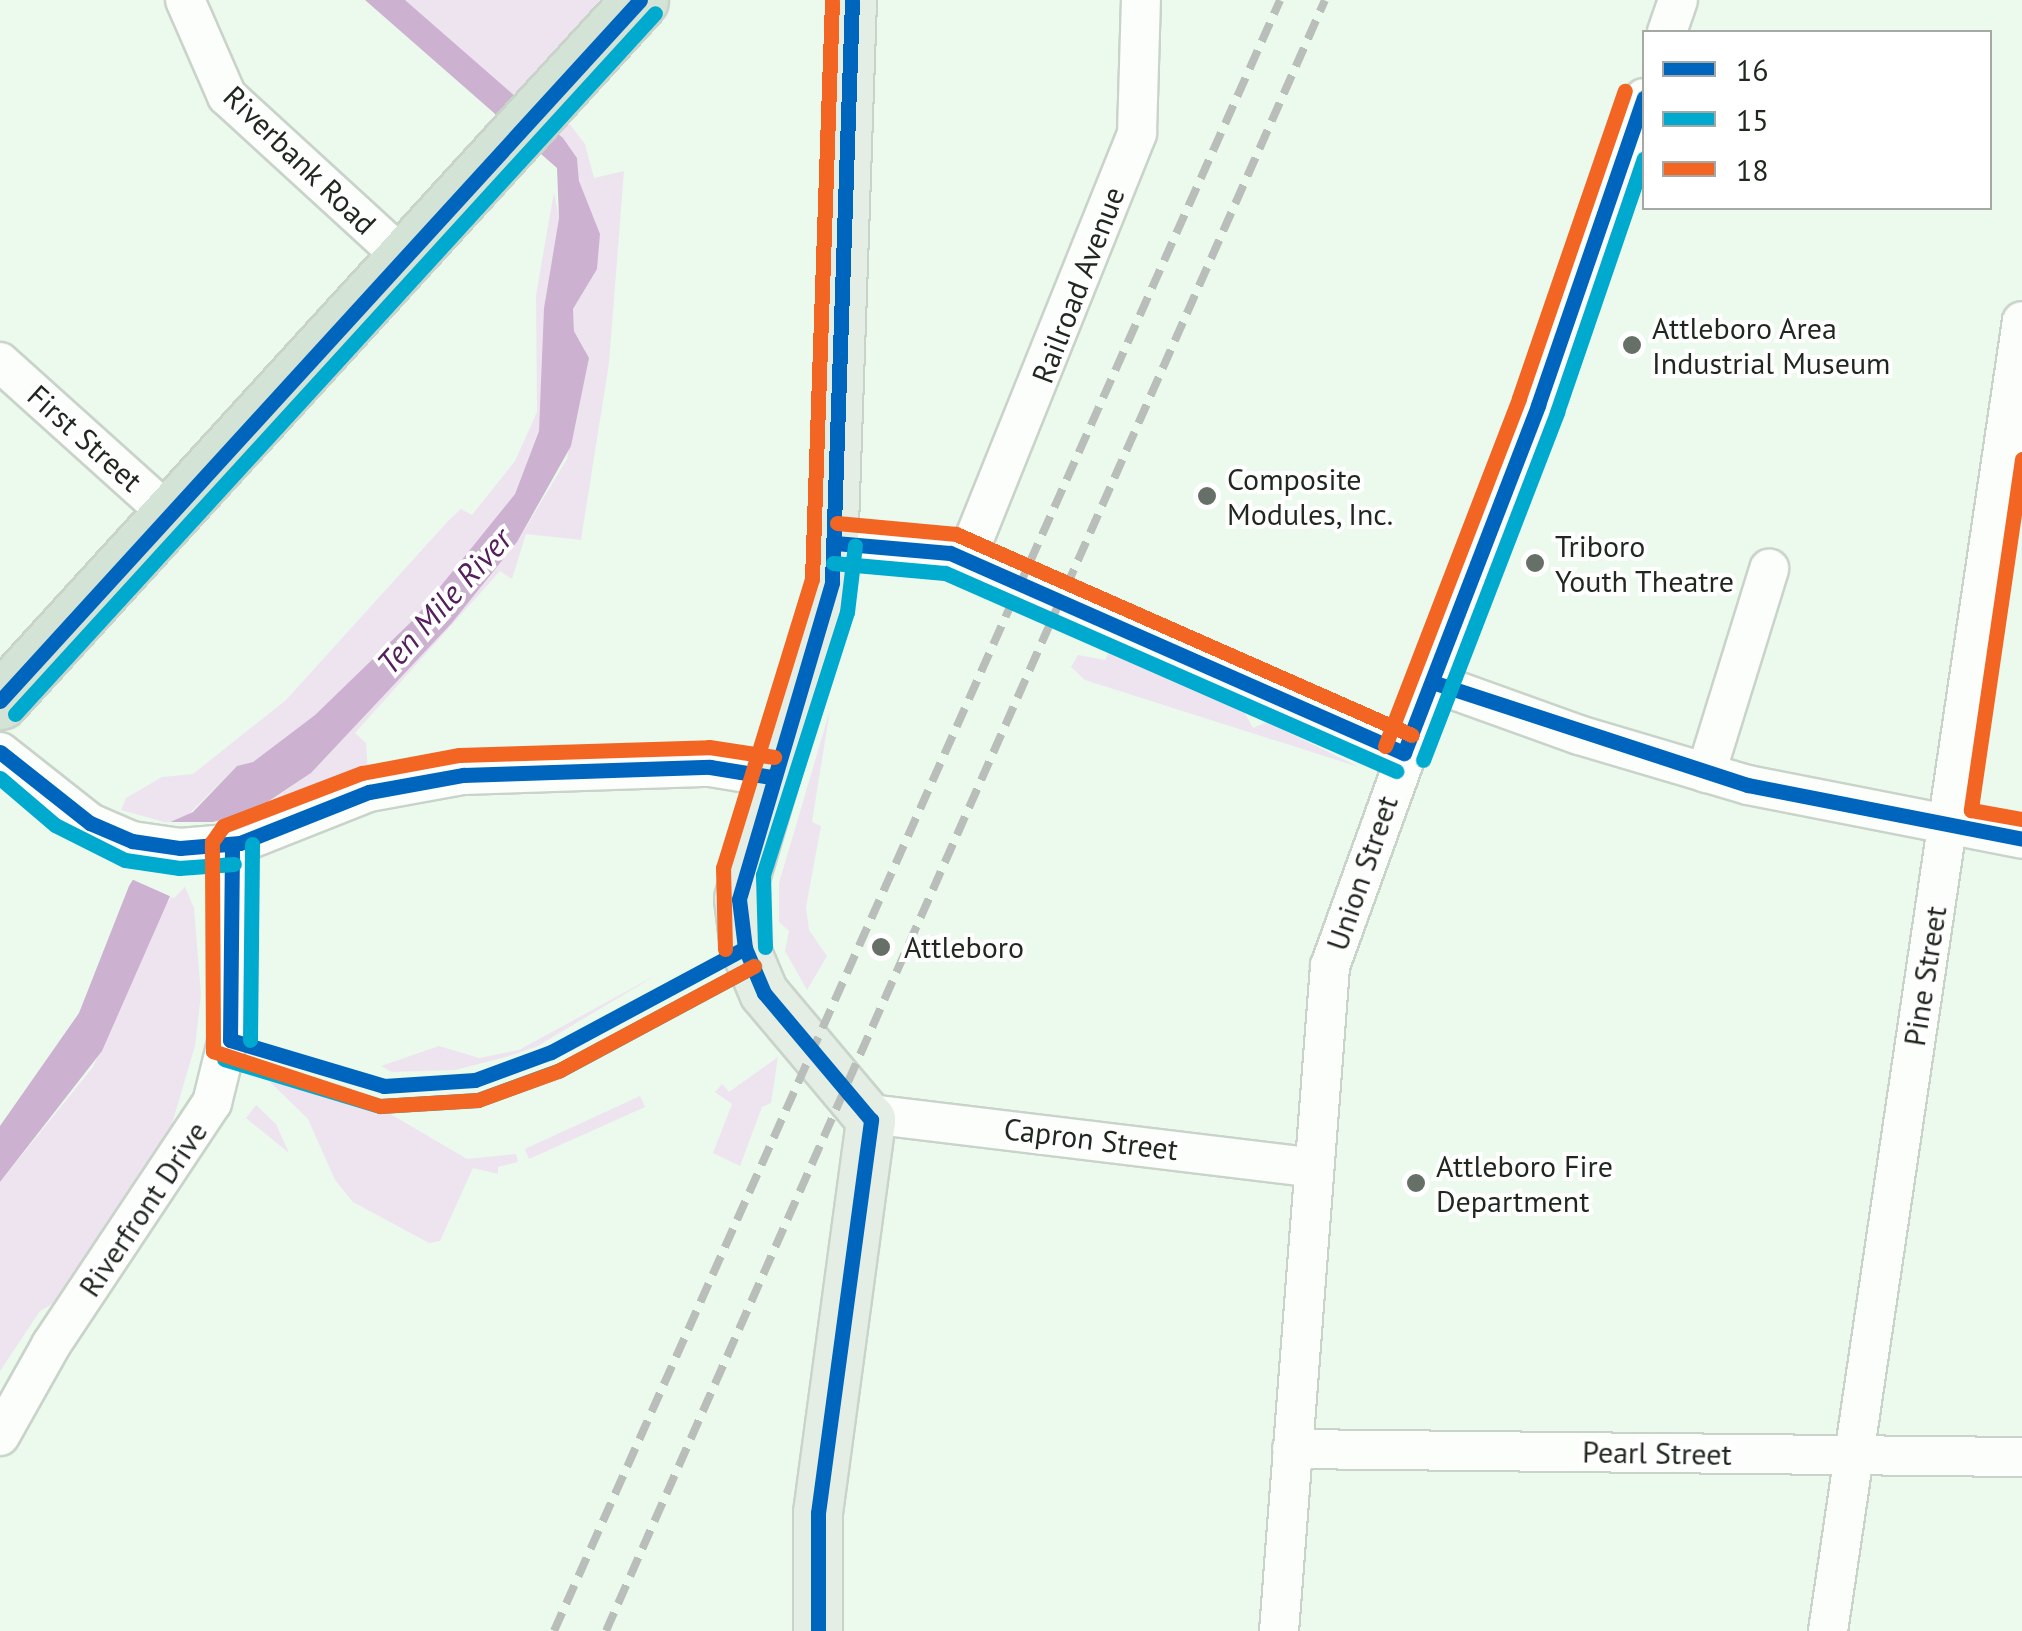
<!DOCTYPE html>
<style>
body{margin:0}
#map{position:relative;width:2022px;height:1631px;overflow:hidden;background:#ecf9ed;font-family:"PT Sans",sans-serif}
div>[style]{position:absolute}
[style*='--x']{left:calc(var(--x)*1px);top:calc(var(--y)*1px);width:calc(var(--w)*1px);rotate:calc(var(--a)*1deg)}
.green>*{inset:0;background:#eee4f0}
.water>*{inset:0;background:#ccb2d0}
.pier>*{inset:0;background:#ecf9ed}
.roads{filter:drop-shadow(2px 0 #c9d3ca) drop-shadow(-2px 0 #c9d3ca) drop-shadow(0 2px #c9d3ca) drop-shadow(0 -2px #c9d3ca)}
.minor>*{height:38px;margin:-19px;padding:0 19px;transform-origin:19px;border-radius:19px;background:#fcfefc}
.major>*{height:48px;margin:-24px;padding:0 24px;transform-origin:24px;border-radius:24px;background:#e4eee4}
.highway>*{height:55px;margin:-27.5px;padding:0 27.5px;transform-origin:27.5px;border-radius:27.5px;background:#d3e3d5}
.rail>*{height:8px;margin-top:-4px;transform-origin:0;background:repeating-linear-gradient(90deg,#babeba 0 20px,transparent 0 30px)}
.bus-1>*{height:15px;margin:-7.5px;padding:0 7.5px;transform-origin:7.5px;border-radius:7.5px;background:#0065bd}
.bus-2>*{height:15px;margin:-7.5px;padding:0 7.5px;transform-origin:7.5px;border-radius:7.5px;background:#00a9ce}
.bus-3>*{height:15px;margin:-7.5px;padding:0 7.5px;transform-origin:7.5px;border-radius:7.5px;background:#f26522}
.dots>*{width:28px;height:28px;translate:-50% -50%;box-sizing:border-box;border:5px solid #fff;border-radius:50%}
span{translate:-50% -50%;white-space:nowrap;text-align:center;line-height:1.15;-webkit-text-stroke:8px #fff;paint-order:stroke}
.street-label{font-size:30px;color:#1f271f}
.poi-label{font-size:30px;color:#1f271f}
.left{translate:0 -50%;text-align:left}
.water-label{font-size:32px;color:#55205c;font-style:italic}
.legend{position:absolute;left:1642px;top:30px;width:350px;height:180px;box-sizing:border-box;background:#fff;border:2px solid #a5a9a5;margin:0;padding:12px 18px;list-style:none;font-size:30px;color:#1f271f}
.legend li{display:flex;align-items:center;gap:20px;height:50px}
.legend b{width:50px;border:2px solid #a5a9a5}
</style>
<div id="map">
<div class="green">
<div style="clip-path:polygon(405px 0,600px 0,514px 96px)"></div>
<div style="clip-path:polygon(568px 122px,585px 144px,594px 178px,624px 171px,609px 363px,581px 540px,526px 534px,512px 579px,500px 571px,355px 733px,366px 743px,368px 774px,267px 804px,311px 773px,451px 624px,517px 542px,567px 459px,585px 350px,574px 331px,573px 309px,589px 280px,577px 158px,558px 134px)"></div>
<div style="clip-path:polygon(554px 192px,559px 218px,544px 308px,544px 391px,539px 431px,515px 494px,414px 619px,315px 715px,253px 762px,237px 766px,187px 816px,168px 823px,121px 810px,126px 798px,162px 777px,193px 774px,286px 700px,449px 520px,461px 509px,472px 515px,515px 461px,537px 412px,536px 295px)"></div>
<div style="clip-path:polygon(1109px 651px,1245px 713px,1253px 728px,1267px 722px,1359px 767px,1085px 680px,1071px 667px,1078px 655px,1105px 660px)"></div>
<div style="clip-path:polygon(830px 710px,812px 822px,821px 826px,806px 907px,809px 930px,827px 956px,807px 990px,785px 951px,789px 931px,779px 922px,779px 883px)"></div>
<div style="clip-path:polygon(183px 882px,194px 908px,201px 995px,195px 1046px,166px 1144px,61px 1299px,40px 1311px,0 1371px,0 1182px,93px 1067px,163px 908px)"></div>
<div style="clip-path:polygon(660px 973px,536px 1047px,506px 1057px,455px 1070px,392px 1072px,381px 1066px,439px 1046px,479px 1058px,519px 1050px)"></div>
<div style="clip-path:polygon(778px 1057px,771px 1103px,762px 1107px,740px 1166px,713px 1153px,732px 1104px,715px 1092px,722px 1084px,729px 1092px)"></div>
<div style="clip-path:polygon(274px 1074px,382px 1109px,467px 1159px,516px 1154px,518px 1162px,498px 1167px,498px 1174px,473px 1168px,440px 1241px,429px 1243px,353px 1202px,335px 1180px,308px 1119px,270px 1082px)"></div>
<div style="clip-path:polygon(640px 1096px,645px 1107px,529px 1159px,525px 1149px)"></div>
<div style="clip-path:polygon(256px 1105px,276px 1124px,289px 1153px,246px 1118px)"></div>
</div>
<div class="water">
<div style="clip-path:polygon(365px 0,405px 0,563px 138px,577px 158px,579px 181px,600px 234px,597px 269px,573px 309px,574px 331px,589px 358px,571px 446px,517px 542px,451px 624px,311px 773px,251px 813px,171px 894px,102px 1051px,0 1182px,0 1126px,79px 1013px,129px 886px,168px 823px,193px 812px,237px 766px,253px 762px,315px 715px,414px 619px,515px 494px,539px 431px,544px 308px,559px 218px,557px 168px)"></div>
</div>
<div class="pier">
<div style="clip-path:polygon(263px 808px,174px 898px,129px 878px,163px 822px,213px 822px)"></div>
</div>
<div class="roads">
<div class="minor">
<div style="--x:185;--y:0;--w:105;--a:66.4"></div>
<div style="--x:227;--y:96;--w:240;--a:42.5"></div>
<div style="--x:1667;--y:32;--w:34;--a:-71"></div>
<div style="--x:0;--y:362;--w:229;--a:42"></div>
<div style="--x:835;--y:543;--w:115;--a:5"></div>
<div style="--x:950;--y:553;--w:496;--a:23.8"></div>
<div style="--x:966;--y:559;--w:459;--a:-68.1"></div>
<div style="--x:1137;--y:133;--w:133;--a:-88.3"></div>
<div style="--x:1432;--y:682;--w:156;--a:19.8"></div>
<div style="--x:1579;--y:735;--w:176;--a:16.5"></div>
<div style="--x:1748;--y:785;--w:279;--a:11.1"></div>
<div style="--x:0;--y:752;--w:115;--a:38.3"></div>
<div style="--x:90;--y:823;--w:46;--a:23.2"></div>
<div style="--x:132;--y:841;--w:49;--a:8.3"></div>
<div style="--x:180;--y:848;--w:60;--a:-4.8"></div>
<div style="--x:240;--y:843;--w:139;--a:-21.6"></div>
<div style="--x:369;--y:792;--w:96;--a:-10.3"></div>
<div style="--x:463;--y:775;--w:247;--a:-1.9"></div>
<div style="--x:710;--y:767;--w:62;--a:9.3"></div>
<div style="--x:1706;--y:773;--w:214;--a:-72.8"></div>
<div style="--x:869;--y:1114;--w:447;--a:6.9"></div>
<div style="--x:0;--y:1436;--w:104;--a:-60.7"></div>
<div style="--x:51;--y:1345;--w:291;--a:-56.4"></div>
<div style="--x:212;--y:1103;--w:83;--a:-76.1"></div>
<div style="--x:232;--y:1022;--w:178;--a:-90"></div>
<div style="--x:1292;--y:1449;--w:730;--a:0.63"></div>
<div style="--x:1279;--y:1631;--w:667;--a:-85.61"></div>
<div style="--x:1330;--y:966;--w:923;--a:-70.11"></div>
<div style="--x:1828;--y:1631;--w:1324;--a:-81.58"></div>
</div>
<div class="major">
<div style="--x:818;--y:1631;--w:118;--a:-90"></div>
<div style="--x:818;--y:1513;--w:397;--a:-82.3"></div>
<div style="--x:871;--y:1120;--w:166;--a:-130.1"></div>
<div style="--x:764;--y:993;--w:49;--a:-112.9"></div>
<div style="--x:745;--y:948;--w:49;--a:-97"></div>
<div style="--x:739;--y:899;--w:330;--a:-73.6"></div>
<div style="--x:832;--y:582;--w:582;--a:-88.03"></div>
</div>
<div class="highway">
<div style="--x:0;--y:701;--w:949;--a:-47.6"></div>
</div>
</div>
<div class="rail">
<div style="--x:554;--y:1631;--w:1785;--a:-66"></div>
<div style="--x:606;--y:1631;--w:1782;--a:-66.21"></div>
</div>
<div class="bus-1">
<div style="--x:835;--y:543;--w:115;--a:5"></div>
<div style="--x:950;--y:553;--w:496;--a:23.8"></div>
<div style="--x:1404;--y:753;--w:373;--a:-68.9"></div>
<div style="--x:1538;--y:405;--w:325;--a:-71"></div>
<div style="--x:1432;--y:682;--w:332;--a:18.1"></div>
<div style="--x:1748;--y:785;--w:279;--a:11.1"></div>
<div style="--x:0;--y:701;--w:949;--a:-47.6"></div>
<div style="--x:0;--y:752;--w:115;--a:38.3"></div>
<div style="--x:90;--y:823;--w:46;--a:23.2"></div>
<div style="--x:132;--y:841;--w:49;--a:8.3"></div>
<div style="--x:180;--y:848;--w:60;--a:-4.8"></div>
<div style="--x:240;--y:843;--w:139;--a:-21.6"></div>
<div style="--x:369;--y:792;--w:96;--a:-10.3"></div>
<div style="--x:463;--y:775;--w:247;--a:-1.9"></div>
<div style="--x:710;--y:767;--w:62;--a:9.3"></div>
<div style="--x:230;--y:1040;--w:161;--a:16.6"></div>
<div style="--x:384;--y:1086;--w:91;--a:-3.8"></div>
<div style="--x:475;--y:1080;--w:81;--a:-20.2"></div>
<div style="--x:551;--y:1052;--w:220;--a:-28.2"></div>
<div style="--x:230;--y:1040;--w:196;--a:-89.4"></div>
<div style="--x:818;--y:1631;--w:118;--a:-90"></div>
<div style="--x:818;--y:1513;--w:397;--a:-82.3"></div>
<div style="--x:871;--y:1120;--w:166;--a:-130.1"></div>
<div style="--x:764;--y:993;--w:49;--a:-112.9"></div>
<div style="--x:745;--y:948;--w:49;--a:-97"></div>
<div style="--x:739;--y:899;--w:330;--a:-73.6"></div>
<div style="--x:832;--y:582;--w:582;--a:-88.03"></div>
</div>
<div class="bus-2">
<div style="--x:833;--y:563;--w:112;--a:5.1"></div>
<div style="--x:945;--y:573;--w:493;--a:23.7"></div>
<div style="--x:15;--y:714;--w:949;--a:-47.6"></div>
<div style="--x:1423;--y:760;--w:373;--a:-68.9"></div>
<div style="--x:1557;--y:412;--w:268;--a:-71.1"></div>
<div style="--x:0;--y:778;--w:72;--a:40.5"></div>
<div style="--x:55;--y:825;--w:78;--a:26.6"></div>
<div style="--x:125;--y:860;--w:55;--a:8.4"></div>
<div style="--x:179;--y:868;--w:55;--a:-4.2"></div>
<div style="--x:765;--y:947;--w:72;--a:-91.6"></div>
<div style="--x:763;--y:875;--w:276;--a:-72.3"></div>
<div style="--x:847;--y:612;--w:67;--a:-83.2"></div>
<div style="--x:250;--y:1040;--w:196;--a:-89.4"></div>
<div style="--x:224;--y:1059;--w:163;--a:16.8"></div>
<div style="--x:380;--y:1106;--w:98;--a:-3.5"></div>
<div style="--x:478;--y:1100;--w:87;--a:-20.1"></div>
<div style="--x:560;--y:1070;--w:220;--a:-28.2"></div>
</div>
<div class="bus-3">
<div style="--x:2022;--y:459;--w:355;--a:98.3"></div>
<div style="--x:1971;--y:810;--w:52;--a:10"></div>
<div style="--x:837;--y:523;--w:120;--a:5.3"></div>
<div style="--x:956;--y:534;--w:498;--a:23.8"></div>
<div style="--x:1385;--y:746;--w:373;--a:-68.9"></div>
<div style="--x:1519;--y:398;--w:325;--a:-71"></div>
<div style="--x:725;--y:949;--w:81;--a:-91.4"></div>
<div style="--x:723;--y:868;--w:302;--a:-72.9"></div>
<div style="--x:812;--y:579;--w:579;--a:-88.02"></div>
<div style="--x:754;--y:966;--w:222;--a:151.8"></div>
<div style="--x:558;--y:1071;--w:85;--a:160.1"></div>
<div style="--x:478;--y:1100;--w:98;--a:176.5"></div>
<div style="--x:380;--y:1106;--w:176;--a:-161.8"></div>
<div style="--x:213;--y:1051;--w:209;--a:-90.3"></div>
<div style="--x:212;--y:842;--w:19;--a:-55"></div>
<div style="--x:223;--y:826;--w:149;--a:-20.9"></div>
<div style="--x:362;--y:773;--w:99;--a:-10.5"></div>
<div style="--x:459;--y:755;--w:250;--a:-1.8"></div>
<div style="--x:709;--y:747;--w:66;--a:8.7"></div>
</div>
<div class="dots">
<div style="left:1632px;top:345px;background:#677067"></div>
<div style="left:1207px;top:496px;background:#677067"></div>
<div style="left:1535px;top:563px;background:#677067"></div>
<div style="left:881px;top:947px;background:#677067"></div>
<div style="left:1416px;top:1183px;background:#677067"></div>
</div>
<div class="street-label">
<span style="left:300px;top:160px;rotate:44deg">Riverbank Road</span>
<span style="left:1078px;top:285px;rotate:-69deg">Railroad Avenue</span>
<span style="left:85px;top:438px;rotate:42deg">First Street</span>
<span style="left:1362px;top:873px;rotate:-71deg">Union Street</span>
<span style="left:1925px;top:976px;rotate:-81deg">Pine Street</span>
<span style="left:1091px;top:1139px;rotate:7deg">Capron Street</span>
<span style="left:143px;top:1209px;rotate:-56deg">Riverfront Drive</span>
<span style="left:1657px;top:1453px;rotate:1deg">Pearl Street</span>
</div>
<div class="poi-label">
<span class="left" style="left:1652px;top:345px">Attleboro Area<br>Industrial Museum</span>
<span class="left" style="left:1227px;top:496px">Composite<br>Modules, Inc.</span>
<span class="left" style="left:1555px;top:563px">Triboro<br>Youth Theatre</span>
<span class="left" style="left:904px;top:947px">Attleboro</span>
<span class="left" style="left:1436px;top:1183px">Attleboro Fire<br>Department</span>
</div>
<div class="water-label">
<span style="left:444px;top:601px;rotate:-48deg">Ten Mile River</span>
</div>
<ul class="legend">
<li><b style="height:12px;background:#0065bd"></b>16</li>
<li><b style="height:12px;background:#00a9ce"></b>15</li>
<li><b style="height:12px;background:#f26522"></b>18</li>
</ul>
</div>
